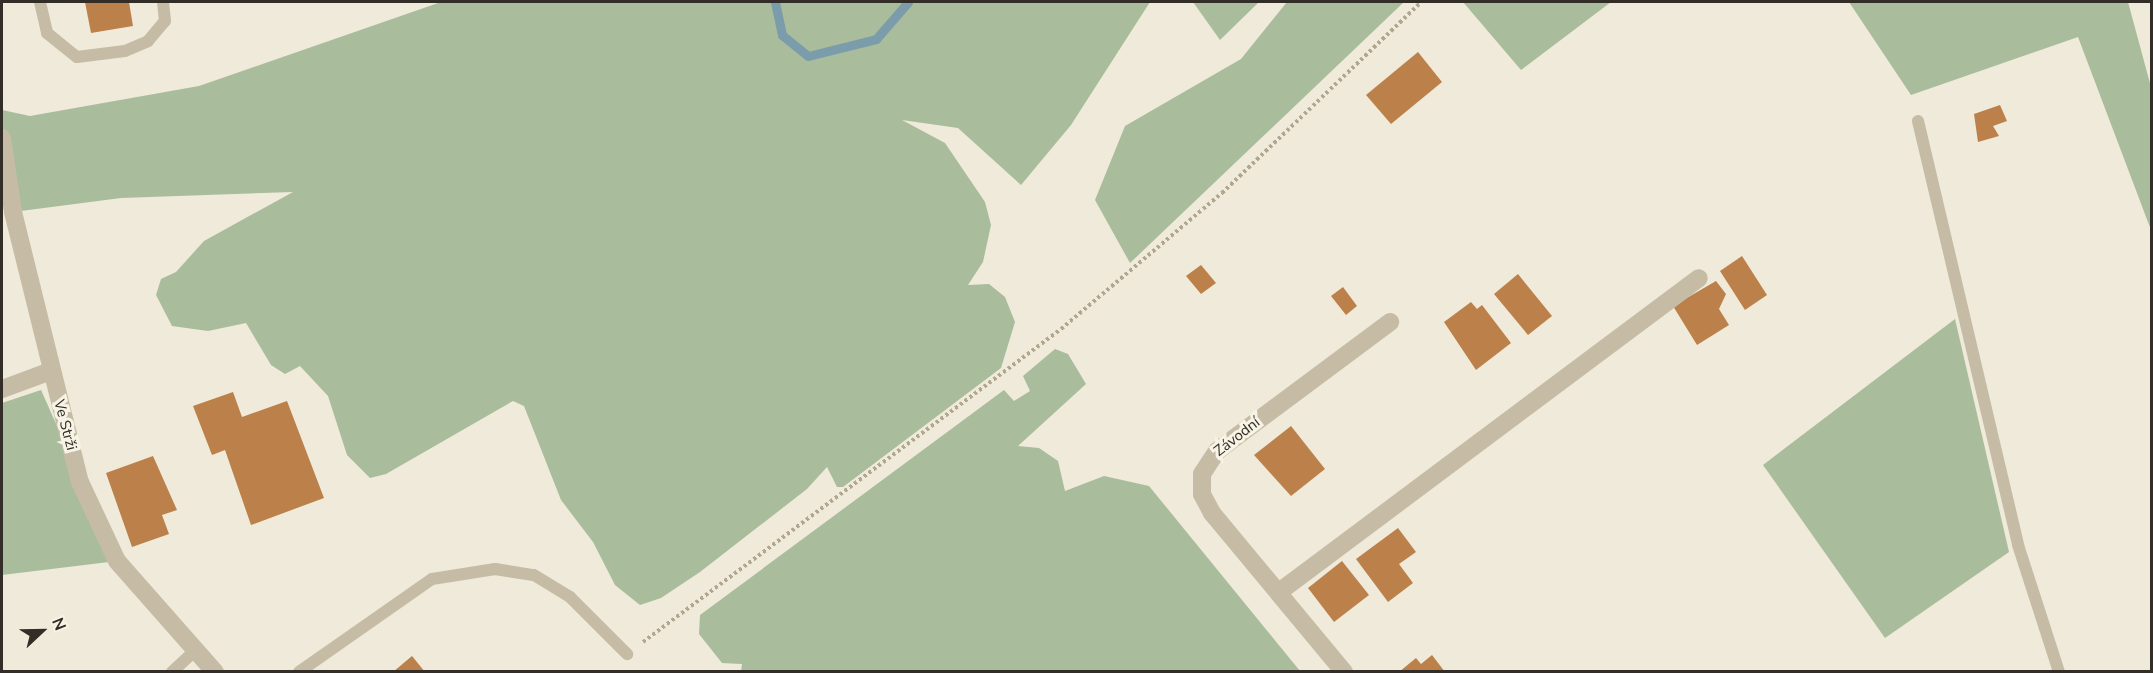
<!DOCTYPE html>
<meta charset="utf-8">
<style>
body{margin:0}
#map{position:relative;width:2153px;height:673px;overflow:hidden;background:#efead9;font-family:"Nunito Sans",sans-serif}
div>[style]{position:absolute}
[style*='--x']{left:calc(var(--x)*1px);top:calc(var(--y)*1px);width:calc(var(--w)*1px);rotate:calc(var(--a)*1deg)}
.green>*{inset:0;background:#a9bc9b}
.stream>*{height:9px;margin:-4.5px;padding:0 4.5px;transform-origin:4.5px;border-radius:4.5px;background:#7b9caa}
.building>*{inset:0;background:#bc814a}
.path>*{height:4px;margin-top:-2px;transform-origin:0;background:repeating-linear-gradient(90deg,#b1a791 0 3px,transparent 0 6px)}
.lane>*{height:12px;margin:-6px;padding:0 6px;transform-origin:6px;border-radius:6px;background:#c6bca6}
.street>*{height:18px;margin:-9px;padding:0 9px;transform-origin:9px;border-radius:9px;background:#c6bca6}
span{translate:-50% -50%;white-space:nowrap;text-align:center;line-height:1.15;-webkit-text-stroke:6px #f7f3e5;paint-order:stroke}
.street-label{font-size:15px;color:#332d27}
.frame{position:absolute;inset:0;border:3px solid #332d27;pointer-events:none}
.north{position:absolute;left:12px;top:601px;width:60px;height:60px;-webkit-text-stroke:4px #f7f3e5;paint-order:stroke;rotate:68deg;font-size:16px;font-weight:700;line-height:24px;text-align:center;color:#332d27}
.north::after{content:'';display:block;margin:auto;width:21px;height:27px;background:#332d27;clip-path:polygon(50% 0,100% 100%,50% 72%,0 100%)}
</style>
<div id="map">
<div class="green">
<div style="clip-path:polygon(441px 2px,1150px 2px,1071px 125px,1021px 185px,958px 128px,902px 120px,945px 143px,985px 202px,991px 225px,983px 262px,968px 285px,989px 284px,1005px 297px,1015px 322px,1001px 368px,843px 487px,837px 487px,827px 467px,807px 489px,700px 572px,661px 598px,640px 605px,615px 585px,593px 542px,561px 500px,524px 406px,513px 401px,386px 474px,370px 478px,347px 455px,328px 396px,300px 366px,285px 374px,271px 365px,246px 323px,208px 331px,172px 326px,156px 295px,161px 279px,176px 272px,204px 241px,293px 192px,121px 198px,13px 212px,2px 204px,2px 110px,30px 116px,199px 86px)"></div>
<div style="clip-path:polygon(1193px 2px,1259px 2px,1220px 40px)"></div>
<div style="clip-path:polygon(1287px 2px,1404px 2px,1130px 263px,1095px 200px,1125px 126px,1241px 59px)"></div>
<div style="clip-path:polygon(1463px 2px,1462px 2px,1611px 2px,1521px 70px)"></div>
<div style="clip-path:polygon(1849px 2px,2128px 2px,2151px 87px,2151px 230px,2078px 37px,1911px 95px)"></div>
<div style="clip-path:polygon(1955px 319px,2009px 552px,1885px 638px,1763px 465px)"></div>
<div style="clip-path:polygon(1055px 349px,1068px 354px,1086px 384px,1018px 446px,1039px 448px,1058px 461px,1065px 491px,1104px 476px,1149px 486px,1300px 671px,741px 672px,742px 664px,722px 663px,699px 634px,700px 615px,1004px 390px,1014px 401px,1030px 391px,1023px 376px)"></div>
<div style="clip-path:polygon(41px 390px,117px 561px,2px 575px,2px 403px)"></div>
</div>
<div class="stream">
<div style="--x:775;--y:2;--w:34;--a:78"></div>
<div style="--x:782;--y:35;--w:33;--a:39"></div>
<div style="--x:808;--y:56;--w:70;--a:-14"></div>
<div style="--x:876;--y:39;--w:49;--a:-49.1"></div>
</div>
<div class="building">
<div style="clip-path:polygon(85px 2px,129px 2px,133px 26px,91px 33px)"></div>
<div style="clip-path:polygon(1418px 52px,1442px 82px,1391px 124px,1366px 95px)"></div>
<div style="clip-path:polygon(2000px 105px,2007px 121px,1993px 126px,1999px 136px,1978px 142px,1974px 114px)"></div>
<div style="clip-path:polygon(1742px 256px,1767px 295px,1745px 310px,1720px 271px)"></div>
<div style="clip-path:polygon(1201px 265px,1216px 283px,1201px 294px,1186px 276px)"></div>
<div style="clip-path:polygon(1518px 274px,1552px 316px,1528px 335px,1494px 294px)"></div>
<div style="clip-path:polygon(1716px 281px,1726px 294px,1719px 309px,1729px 325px,1697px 345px,1673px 306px)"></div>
<div style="clip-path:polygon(1343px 287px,1357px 306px,1346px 315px,1331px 296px)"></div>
<div style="clip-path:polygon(1471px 302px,1477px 309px,1482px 305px,1511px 343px,1476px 370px,1444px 322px)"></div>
<div style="clip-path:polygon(233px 392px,242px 417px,287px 401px,324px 498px,251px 525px,225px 450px,212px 455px,193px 406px)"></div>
<div style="clip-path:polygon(1291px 426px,1325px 469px,1291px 496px,1254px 455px)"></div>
<div style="clip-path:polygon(153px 456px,177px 510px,162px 515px,169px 534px,132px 547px,106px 473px)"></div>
<div style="clip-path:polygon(1398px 528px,1416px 552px,1399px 564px,1413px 583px,1388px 602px,1356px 559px)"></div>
<div style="clip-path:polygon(1342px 561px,1369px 595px,1334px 622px,1308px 588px)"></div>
<div style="clip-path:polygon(1432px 655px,1445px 672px,1399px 672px,1416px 658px,1421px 664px)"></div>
<div style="clip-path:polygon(412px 656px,425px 672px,393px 672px)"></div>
</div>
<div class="path">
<div style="--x:643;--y:642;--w:522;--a:-36.83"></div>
<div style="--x:1061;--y:329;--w:211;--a:-40.2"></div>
<div style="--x:1222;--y:193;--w:276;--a:-43.8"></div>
</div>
<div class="lane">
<div style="--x:40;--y:2;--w:32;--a:77"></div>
<div style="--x:47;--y:33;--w:38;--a:39"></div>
<div style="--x:77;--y:57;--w:48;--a:-7.1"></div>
<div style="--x:125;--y:51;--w:25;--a:-23"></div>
<div style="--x:148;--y:41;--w:26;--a:-50"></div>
<div style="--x:165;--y:21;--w:19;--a:-96"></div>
<div style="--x:1918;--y:121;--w:436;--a:76.7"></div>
<div style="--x:2018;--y:545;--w:133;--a:72.1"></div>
<div style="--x:172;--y:672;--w:34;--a:-43"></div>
<div style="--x:299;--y:672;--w:162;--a:-35"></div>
<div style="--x:432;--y:579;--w:64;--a:-9"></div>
<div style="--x:495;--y:569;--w:39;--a:9"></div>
<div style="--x:534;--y:575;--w:42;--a:31.4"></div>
<div style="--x:570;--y:597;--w:81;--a:45"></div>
</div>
<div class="street">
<div style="--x:2;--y:138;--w:75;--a:81.5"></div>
<div style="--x:13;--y:212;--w:278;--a:76.1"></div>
<div style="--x:80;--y:482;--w:87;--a:64.9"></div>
<div style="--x:117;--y:561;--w:148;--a:48.6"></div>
<div style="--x:2;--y:389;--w:52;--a:-20.2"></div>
<div style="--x:1279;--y:592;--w:524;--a:-36.78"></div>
<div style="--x:1344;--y:672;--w:207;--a:-129.7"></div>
<div style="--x:1212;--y:513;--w:21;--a:-118"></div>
<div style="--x:1202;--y:494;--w:20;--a:-90"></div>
<div style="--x:1202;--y:474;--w:27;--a:-57"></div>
<div style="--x:1217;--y:451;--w:216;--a:-36.7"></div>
</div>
<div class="street-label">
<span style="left:65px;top:425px;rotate:75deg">Ve Strži</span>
<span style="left:1237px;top:437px;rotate:-38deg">Závodní</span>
</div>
<div class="frame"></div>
<div class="north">N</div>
</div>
